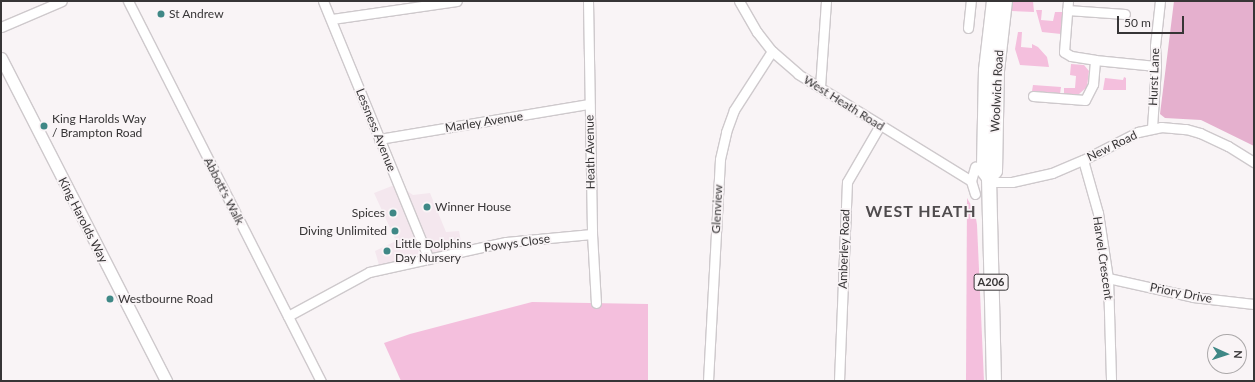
<!DOCTYPE html>
<style>
body{margin:0}
#map{position:relative;width:1255px;height:382px;overflow:hidden;background:#f9f4f6;font-family:Lato,sans-serif}
div>[style]{position:absolute}
[style*='--x']{left:calc(var(--x)*1px);top:calc(var(--y)*1px);width:calc(var(--w)*1px);rotate:calc(var(--a)*1deg)}
.built>*{inset:0;background:#f4e7ee}
.green>*{inset:0;background:#f4bfdd}
.forest>*{inset:0;background:#e5b0ce}
.roads{filter:drop-shadow(1px 0 #cec9cc) drop-shadow(-1px 0 #cec9cc) drop-shadow(0 1px #cec9cc) drop-shadow(0 -1px #cec9cc)}
.minor>*{height:9px;margin:-4.5px;padding:0 4.5px;transform-origin:4.5px;border-radius:4.5px;background:#fff}
.tertiary>*{height:11px;margin:-5.5px;padding:0 5.5px;transform-origin:5.5px;border-radius:5.5px;background:#fff}
.primary>*{height:14px;margin:-7px;padding:0 7px;transform-origin:7px;border-radius:7px;background:#fff}
.dots>*{width:11px;height:11px;translate:-50% -50%;box-sizing:border-box;border:2px solid #f9f4f6;border-radius:50%}
span{translate:-50% -50%;white-space:nowrap;text-align:center;line-height:1.15;-webkit-text-stroke:3.5px #f9f4f6;paint-order:stroke}
.shield-label span{padding:1px 3px;background:#f9f4f6;border:1px solid;border-radius:3px;-webkit-text-stroke-width:0}
.shield-label{font-size:11px;color:#373536;font-weight:700}
.poi-label{font-size:12px;color:#373536}
.left{translate:0 -50%;text-align:left}
.right{translate:-100% -50%;text-align:right}
.street-label{font-size:12px;color:#373536}
.district-label{font-size:16px;color:#4f4b4d;font-weight:700;letter-spacing:1px}
.frame{position:absolute;inset:0;border:2px solid #373536;pointer-events:none}
.north{position:absolute;left:1207px;top:334px;width:40px;height:40px;box-sizing:border-box;background:#f9f4f6;border:1px solid #aba8a9;border-radius:50%;rotate:93deg;font-size:11px;font-weight:700;line-height:16px;text-align:center;color:#373536}
.north::after{content:'';display:block;margin:auto;width:14px;height:18px;background:#3f8886;clip-path:polygon(50% 0,100% 100%,50% 72%,0 100%)}
.scale{position:absolute;left:1117px;top:16px;width:67px;height:18px;box-sizing:border-box;border:2px solid #373536;border-top:0;padding-left:5px;font-size:12px;line-height:14px;white-space:nowrap;color:#373536;-webkit-text-stroke:3px #f9f4f6;paint-order:stroke}
</style>
<div id="map">
<div class="built">
<div style="clip-path:polygon(397px 184px,413px 195px,430px 193px,446px 232px,459px 231px,462px 247px,379px 265px,375px 251px,396px 241px,374px 193px)"></div>
</div>
<div class="green">
<div style="clip-path:polygon(1012px 1px,1033px 1px,1034px 12px,1011px 11px)"></div>
<div style="clip-path:polygon(1036px 10px,1042px 10px,1041px 20px,1053px 21px,1055px 12px,1063px 12px,1061px 34px,1042px 32px)"></div>
<div style="clip-path:polygon(1018px 32px,1022px 32px,1021px 47px,1032px 48px,1032px 44px,1038px 47px,1047px 57px,1049px 67px,1020px 65px,1015px 49px)"></div>
<div style="clip-path:polygon(1071px 64px,1084px 65px,1089px 71px,1087px 87px,1079px 94px,1064px 94px,1064px 88px,1075px 88px,1076px 76px,1070px 75px)"></div>
<div style="clip-path:polygon(1124px 77px,1126px 78px,1126px 90px,1103px 90px,1105px 78px,1123px 80px)"></div>
<div style="clip-path:polygon(1033px 85px,1061px 87px,1060px 94px,1032px 91px)"></div>
<div style="clip-path:polygon(967px 198px,975px 212px,977px 225px,984px 381px,966px 381px)"></div>
<div style="clip-path:polygon(532px 302px,648px 304px,648px 381px,401px 381px,384px 343px,410px 334px)"></div>
</div>
<div class="forest">
<div style="clip-path:polygon(1174px 1px,1254px 1px,1254px 146px,1201px 120px,1165px 118px,1160px 114px)"></div>
</div>
<div class="roads">
<div class="minor">
<div style="--x:128;--y:1;--w:426;--a:63.1"></div>
<div style="--x:323;--y:1;--w:279;--a:67.7"></div>
<div style="--x:588;--y:1;--w:233;--a:89"></div>
<div style="--x:592;--y:234;--w:69;--a:86.7"></div>
<div style="--x:739;--y:1;--w:36;--a:60"></div>
<div style="--x:757;--y:32;--w:24;--a:52"></div>
<div style="--x:772;--y:51;--w:35;--a:41"></div>
<div style="--x:798;--y:74;--w:203;--a:31.7"></div>
<div style="--x:1068;--y:1;--w:51;--a:94.5"></div>
<div style="--x:1064;--y:52;--w:8;--a:30"></div>
<div style="--x:1071;--y:56;--w:24;--a:9"></div>
<div style="--x:1095;--y:60;--w:61;--a:5.6"></div>
<div style="--x:1067;--y:10;--w:58;--a:3.9"></div>
<div style="--x:332;--y:19;--w:126;--a:-8.2"></div>
<div style="--x:1;--y:27;--w:66;--a:-23.1"></div>
<div style="--x:968;--y:28;--w:27;--a:-84"></div>
<div style="--x:820;--y:87;--w:86;--a:-86"></div>
<div style="--x:1033;--y:96;--w:52;--a:4.4"></div>
<div style="--x:1085;--y:100;--w:18;--a:-63"></div>
<div style="--x:1093;--y:84;--w:24;--a:-85"></div>
<div style="--x:1152;--y:128;--w:62;--a:-86.3"></div>
<div style="--x:1156;--y:66;--w:20;--a:-93"></div>
<div style="--x:1155;--y:46;--w:45;--a:-83.7"></div>
<div style="--x:379;--y:139;--w:213;--a:-9.5"></div>
<div style="--x:1083;--y:160;--w:55;--a:74.2"></div>
<div style="--x:1098;--y:213;--w:66;--a:81.3"></div>
<div style="--x:1108;--y:278;--w:103;--a:88.3"></div>
<div style="--x:989;--y:182;--w:23;--a:0"></div>
<div style="--x:1012;--y:182;--w:41;--a:-12.7"></div>
<div style="--x:1052;--y:173;--w:34;--a:-23"></div>
<div style="--x:1083;--y:160;--w:62;--a:-27"></div>
<div style="--x:1138;--y:132;--w:24;--a:-12"></div>
<div style="--x:1161;--y:127;--w:25;--a:5"></div>
<div style="--x:1186;--y:129;--w:15;--a:16"></div>
<div style="--x:1200;--y:133;--w:31;--a:25"></div>
<div style="--x:1228;--y:146;--w:31;--a:32"></div>
<div style="--x:975;--y:194;--w:14;--a:-107"></div>
<div style="--x:971;--y:181;--w:15;--a:-74"></div>
<div style="--x:1108;--y:278;--w:87;--a:12.6"></div>
<div style="--x:1193;--y:297;--w:61;--a:6.5"></div>
<div style="--x:288;--y:316;--w:92;--a:-28.5"></div>
<div style="--x:369;--y:272;--w:140;--a:-12.4"></div>
<div style="--x:506;--y:242;--w:86;--a:-5.3"></div>
<div style="--x:708;--y:381;--w:222;--a:-86.9"></div>
<div style="--x:720;--y:159;--w:28;--a:-77"></div>
<div style="--x:726;--y:132;--w:23;--a:-70"></div>
<div style="--x:734;--y:110;--w:70;--a:-57.2"></div>
<div style="--x:839;--y:381;--w:199;--a:-87.7"></div>
<div style="--x:847;--y:182;--w:66;--a:-59.9"></div>
</div>
<div class="tertiary">
<div style="--x:1;--y:58;--w:363;--a:62.9"></div>
</div>
<div class="primary">
<div style="--x:994;--y:1;--w:69;--a:96.6"></div>
<div style="--x:986;--y:70;--w:96;--a:91.2"></div>
<div style="--x:984;--y:166;--w:5;--a:90"></div>
<div style="--x:984;--y:171;--w:9;--a:54"></div>
<div style="--x:989;--y:178;--w:203;--a:88.6"></div>
<div style="--x:989;--y:178;--w:9;--a:-49"></div>
<div style="--x:995;--y:171;--w:100;--a:-88.9"></div>
<div style="--x:997;--y:71;--w:70;--a:-83.5"></div>
</div>
</div>
<div class="dots">
<div style="left:161px;top:14px;background:#3f8886"></div>
<div style="left:44px;top:126px;background:#3f8886"></div>
<div style="left:427px;top:207px;background:#3f8886"></div>
<div style="left:393px;top:213px;background:#3f8886"></div>
<div style="left:395px;top:231px;background:#3f8886"></div>
<div style="left:387px;top:251px;background:#3f8886"></div>
<div style="left:110px;top:299px;background:#3f8886"></div>
</div>
<div class="shield-label">
<span style="left:991px;top:282px">A206</span>
</div>
<div class="poi-label">
<span class="left" style="left:169px;top:14px">St Andrew</span>
<span class="left" style="left:52px;top:126px">King Harolds Way<br>/ Brampton Road</span>
<span class="left" style="left:435px;top:207px">Winner House</span>
<span class="right" style="left:385px;top:213px">Spices</span>
<span class="right" style="left:387px;top:231px">Diving Unlimited</span>
<span class="left" style="left:395px;top:251px">Little Dolphins<br>Day Nursery</span>
<span class="left" style="left:118px;top:299px">Westbourne Road</span>
</div>
<div class="street-label">
<span style="left:1154px;top:77px;rotate:-88deg">Hurst Lane</span>
<span style="left:997px;top:91px;rotate:-87deg">Woolwich Road</span>
<span style="left:844px;top:103px;rotate:32deg">West Heath Road</span>
<span style="left:484px;top:122px;rotate:-9deg">Marley Avenue</span>
<span style="left:376px;top:130px;rotate:68deg">Lessness Avenue</span>
<span style="left:1112px;top:146px;rotate:-26deg">New Road</span>
<span style="left:590px;top:152px;rotate:-91deg">Heath Avenue</span>
<span style="left:224px;top:191px;rotate:63deg">Abbott's Walk</span>
<span style="left:717px;top:209px;rotate:-87deg">Glenview</span>
<span style="left:83px;top:220px;rotate:63deg">King Harolds Way</span>
<span style="left:517px;top:243px;rotate:-8deg">Powys Close</span>
<span style="left:844px;top:249px;rotate:-88deg">Amberley Road</span>
<span style="left:1103px;top:258px;rotate:82deg">Harvel Crescent</span>
<span style="left:1181px;top:293px;rotate:11deg">Priory Drive</span>
</div>
<div class="district-label">
<span style="left:921px;top:211px">WEST HEATH</span>
</div>
<div class="frame"></div>
<div class="north">N</div>
<div class="scale">50 m</div>
</div>
